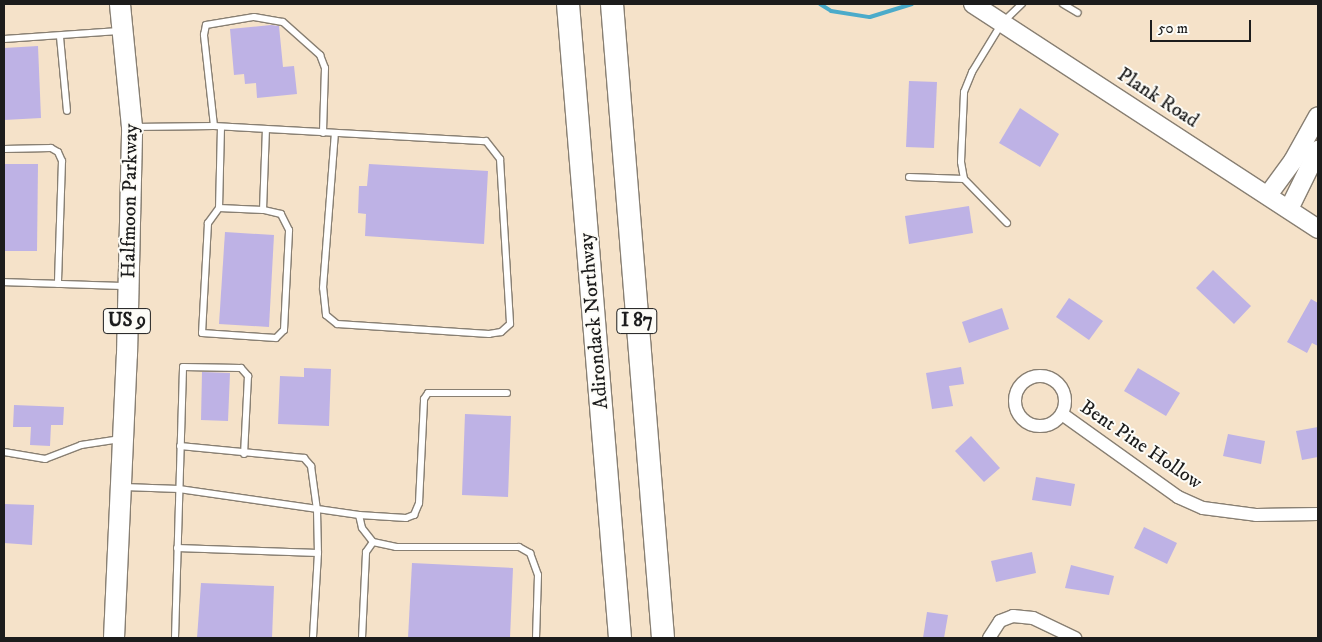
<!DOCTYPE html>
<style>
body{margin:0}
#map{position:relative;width:1322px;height:642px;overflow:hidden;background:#f5e2c9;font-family:"IM FELL DW Pica",serif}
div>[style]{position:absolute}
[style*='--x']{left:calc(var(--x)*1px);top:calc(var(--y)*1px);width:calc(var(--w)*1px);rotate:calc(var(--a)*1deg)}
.stream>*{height:4px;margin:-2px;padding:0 2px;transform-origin:2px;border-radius:2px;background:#4babca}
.building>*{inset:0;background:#beb2e5}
.roads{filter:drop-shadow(1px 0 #887f72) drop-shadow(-1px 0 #887f72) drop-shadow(0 1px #887f72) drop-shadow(0 -1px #887f72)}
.lane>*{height:6px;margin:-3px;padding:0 3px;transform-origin:3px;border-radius:3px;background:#fff}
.street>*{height:12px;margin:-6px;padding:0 6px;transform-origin:6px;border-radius:6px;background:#fff}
.street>.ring{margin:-6px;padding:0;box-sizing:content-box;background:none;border:12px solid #fff;border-radius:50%}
.secondary>*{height:18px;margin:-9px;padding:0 9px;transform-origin:9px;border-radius:9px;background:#fff}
.primary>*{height:20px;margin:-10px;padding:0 10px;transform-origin:10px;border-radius:10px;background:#fff}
.highway>*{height:22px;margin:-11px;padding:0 11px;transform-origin:11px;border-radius:11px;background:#fff}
span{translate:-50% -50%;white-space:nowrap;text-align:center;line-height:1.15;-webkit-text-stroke:4px #fdfcf7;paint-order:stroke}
.shield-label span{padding:1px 4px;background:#fdfcf7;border:1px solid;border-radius:4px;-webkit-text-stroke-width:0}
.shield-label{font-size:19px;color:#1c1c1c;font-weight:700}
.street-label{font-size:20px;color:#1c1c1c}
.frame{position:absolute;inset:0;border:5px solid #1c1c1c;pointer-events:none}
.scale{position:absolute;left:1150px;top:20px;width:101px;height:22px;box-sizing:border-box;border:2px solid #1c1c1c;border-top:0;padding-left:6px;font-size:15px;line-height:18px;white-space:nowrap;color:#1c1c1c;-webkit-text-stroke:4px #fdfcf7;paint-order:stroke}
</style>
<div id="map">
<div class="stream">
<div style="--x:820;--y:4;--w:13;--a:32"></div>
<div style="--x:831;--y:11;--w:39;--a:9"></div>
<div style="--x:870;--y:17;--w:44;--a:-17.2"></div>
</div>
<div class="building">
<div style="clip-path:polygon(271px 25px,279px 26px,283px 67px,294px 66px,297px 94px,257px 98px,256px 83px,245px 84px,244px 74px,234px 75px,230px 29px)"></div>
<div style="clip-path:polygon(38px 46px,41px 118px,4px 120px,4px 48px)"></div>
<div style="clip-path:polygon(909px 81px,937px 82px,934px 148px,906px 147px)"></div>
<div style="clip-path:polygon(1020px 108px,1059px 134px,1040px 167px,999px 143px)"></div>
<div style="clip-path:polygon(4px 164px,38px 164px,37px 251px,4px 251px)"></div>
<div style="clip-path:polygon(369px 164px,488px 171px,484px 244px,365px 236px,366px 214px,358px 213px,359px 186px,367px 186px)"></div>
<div style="clip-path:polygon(969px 206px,973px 233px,909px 244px,905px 216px)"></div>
<div style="clip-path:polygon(225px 232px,274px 235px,269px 327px,219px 324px)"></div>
<div style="clip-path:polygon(1213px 270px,1251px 306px,1234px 324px,1196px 288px)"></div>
<div style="clip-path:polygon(1069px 298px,1103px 321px,1089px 340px,1056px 317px)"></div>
<div style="clip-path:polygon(1311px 299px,1318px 303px,1318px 346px,1312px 343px,1307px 353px,1287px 342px)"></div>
<div style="clip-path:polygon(1002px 308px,1009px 329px,969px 343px,962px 322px)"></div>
<div style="clip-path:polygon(961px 367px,964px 384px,949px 386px,953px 406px,932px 409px,926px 373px)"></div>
<div style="clip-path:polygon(304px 368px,331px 369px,329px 426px,278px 424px,280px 376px,304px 377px)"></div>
<div style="clip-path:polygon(1138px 368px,1180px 393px,1166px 416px,1124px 391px)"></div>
<div style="clip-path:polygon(202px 372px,230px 373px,228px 421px,201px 420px)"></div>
<div style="clip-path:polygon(14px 405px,64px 407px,63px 425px,51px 425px,50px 446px,30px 445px,31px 427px,13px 427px)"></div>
<div style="clip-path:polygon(465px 414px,511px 416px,508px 497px,462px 495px)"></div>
<div style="clip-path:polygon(1318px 427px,1318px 457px,1302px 460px,1296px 431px)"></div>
<div style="clip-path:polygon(1228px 434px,1265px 441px,1261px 464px,1223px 456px)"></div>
<div style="clip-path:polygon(971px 436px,1000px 468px,984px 482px,955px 451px)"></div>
<div style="clip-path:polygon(1036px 477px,1075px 484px,1071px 506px,1032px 500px)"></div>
<div style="clip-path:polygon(4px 504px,34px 505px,32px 545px,4px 543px)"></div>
<div style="clip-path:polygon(1144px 527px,1177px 543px,1167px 564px,1134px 548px)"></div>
<div style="clip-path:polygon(1032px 552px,1036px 573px,996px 582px,991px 561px)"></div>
<div style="clip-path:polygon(412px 563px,513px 568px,510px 638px,408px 638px)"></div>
<div style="clip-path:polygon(1071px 565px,1114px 576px,1109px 595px,1065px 588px)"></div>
<div style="clip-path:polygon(201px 583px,274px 586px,272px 638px,197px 638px)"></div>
<div style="clip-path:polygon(927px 612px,948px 615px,944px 638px,923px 638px)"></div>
</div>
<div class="roads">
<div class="lane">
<div style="--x:1063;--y:4;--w:17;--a:31"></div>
<div style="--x:60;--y:37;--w:74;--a:84.6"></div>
<div style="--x:4;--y:39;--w:115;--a:-4"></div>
<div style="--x:214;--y:126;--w:92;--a:-96.3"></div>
<div style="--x:204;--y:35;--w:10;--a:-79"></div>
<div style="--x:206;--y:25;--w:49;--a:-9.5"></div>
<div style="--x:254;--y:17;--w:29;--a:10"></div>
<div style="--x:283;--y:22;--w:50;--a:41.7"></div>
<div style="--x:320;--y:55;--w:14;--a:69"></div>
<div style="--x:325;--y:68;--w:65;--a:91.8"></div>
<div style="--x:133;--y:127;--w:81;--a:-0.7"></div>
<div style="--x:214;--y:126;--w:272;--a:3.2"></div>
<div style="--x:486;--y:141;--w:23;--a:52"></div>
<div style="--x:500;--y:159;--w:165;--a:86.5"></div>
<div style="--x:510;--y:324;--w:12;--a:138"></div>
<div style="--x:501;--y:332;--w:12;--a:171"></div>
<div style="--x:489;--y:334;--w:152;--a:-176.2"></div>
<div style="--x:337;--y:324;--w:14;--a:-141"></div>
<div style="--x:326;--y:315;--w:27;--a:-96"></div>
<div style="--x:323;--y:288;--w:155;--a:-85.6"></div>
<div style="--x:221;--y:127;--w:81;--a:91.4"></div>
<div style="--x:219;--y:208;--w:44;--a:2.6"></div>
<div style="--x:263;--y:210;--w:81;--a:-87.9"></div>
<div style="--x:4;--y:149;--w:47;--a:-1.2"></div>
<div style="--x:51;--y:148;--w:8;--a:30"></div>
<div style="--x:58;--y:152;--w:10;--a:66"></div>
<div style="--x:62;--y:161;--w:123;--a:91.9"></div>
<div style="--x:909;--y:177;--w:55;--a:2.1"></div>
<div style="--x:219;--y:208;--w:19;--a:126"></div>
<div style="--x:208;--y:223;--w:110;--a:93.1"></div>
<div style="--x:202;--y:333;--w:74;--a:3.9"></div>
<div style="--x:276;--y:338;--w:11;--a:-45"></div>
<div style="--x:284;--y:330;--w:100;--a:-87.1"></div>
<div style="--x:289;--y:230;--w:18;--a:-117"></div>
<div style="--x:281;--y:214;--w:18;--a:-167"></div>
<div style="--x:1007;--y:223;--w:62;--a:-134.3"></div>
<div style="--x:964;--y:179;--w:17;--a:-100"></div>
<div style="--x:961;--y:162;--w:70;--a:-87.5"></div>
<div style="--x:964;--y:92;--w:22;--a:-68"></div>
<div style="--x:972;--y:72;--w:57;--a:-58.5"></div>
<div style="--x:1002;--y:23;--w:28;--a:-44"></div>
<div style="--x:4;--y:282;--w:123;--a:1.9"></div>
<div style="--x:180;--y:446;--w:125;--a:5.5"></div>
<div style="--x:304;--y:458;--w:11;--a:49"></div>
<div style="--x:311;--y:466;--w:44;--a:82.2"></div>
<div style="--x:317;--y:510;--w:43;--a:88.7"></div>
<div style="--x:318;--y:553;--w:85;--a:93.4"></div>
<div style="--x:4;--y:452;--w:42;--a:9.7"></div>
<div style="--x:45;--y:459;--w:39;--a:-21"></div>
<div style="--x:81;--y:445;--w:40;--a:-8.5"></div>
<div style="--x:124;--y:487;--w:55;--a:2.1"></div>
<div style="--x:179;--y:489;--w:182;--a:8.2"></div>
<div style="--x:359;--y:515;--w:13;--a:77"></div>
<div style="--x:362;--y:528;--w:18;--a:52"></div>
<div style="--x:359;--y:515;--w:47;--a:3.7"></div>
<div style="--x:406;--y:518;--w:9;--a:-21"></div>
<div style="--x:414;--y:515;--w:13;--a:-67"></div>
<div style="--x:419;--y:503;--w:104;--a:-87.2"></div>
<div style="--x:424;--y:399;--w:7;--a:-56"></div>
<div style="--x:428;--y:393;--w:79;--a:0"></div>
<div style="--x:177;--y:548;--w:141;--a:2"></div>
<div style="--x:175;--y:638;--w:271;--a:-88.3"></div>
<div style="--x:183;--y:367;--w:58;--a:1"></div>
<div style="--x:241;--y:368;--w:11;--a:49"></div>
<div style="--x:248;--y:376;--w:78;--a:92.9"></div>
<div style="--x:362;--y:638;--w:86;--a:-87.3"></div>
<div style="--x:366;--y:552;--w:12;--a:-55"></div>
<div style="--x:373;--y:542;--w:24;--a:12"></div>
<div style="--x:396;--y:547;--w:123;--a:0"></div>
<div style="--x:519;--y:547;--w:13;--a:29"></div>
<div style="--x:530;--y:553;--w:23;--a:70"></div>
<div style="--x:538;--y:575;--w:63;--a:91.8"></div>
</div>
<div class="street">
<div class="ring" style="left:1015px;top:376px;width:38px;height:38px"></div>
<div style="--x:1062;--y:414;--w:143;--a:35.6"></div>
<div style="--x:1178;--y:497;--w:27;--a:24"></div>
<div style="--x:1203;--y:508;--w:53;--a:7.5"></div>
<div style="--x:1256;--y:515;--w:62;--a:-0.9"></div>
<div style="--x:989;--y:638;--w:20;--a:-57"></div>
<div style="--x:1000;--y:621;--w:14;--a:-21"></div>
<div style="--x:1013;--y:616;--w:20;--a:6"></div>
<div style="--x:1033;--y:618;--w:47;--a:25.5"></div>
</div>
<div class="secondary">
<div style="--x:973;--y:4;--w:412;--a:33.1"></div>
<div style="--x:1268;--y:195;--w:42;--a:-53.7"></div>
<div style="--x:1293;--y:161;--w:51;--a:-60.9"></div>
<div style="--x:1289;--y:209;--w:66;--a:-63.8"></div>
</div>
<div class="primary">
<div style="--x:114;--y:638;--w:283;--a:-87.4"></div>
<div style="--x:127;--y:355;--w:228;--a:-88.7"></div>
<div style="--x:132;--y:127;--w:124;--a:-95.6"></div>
</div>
<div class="highway">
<div style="--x:568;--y:4;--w:636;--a:85.31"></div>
<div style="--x:612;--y:4;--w:636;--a:85.4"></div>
</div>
</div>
<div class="shield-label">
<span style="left:127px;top:321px">US 9</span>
<span style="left:637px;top:321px">I 87</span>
</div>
<div class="street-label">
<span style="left:1158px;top:98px;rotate:33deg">Plank Road</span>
<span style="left:130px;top:201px;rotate:-89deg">Halfmoon Parkway</span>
<span style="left:594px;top:321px;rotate:-95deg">Adirondack Northway</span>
<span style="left:1141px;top:445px;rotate:34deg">Bent Pine Hollow</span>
</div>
<div class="frame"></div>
<div class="scale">50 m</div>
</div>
